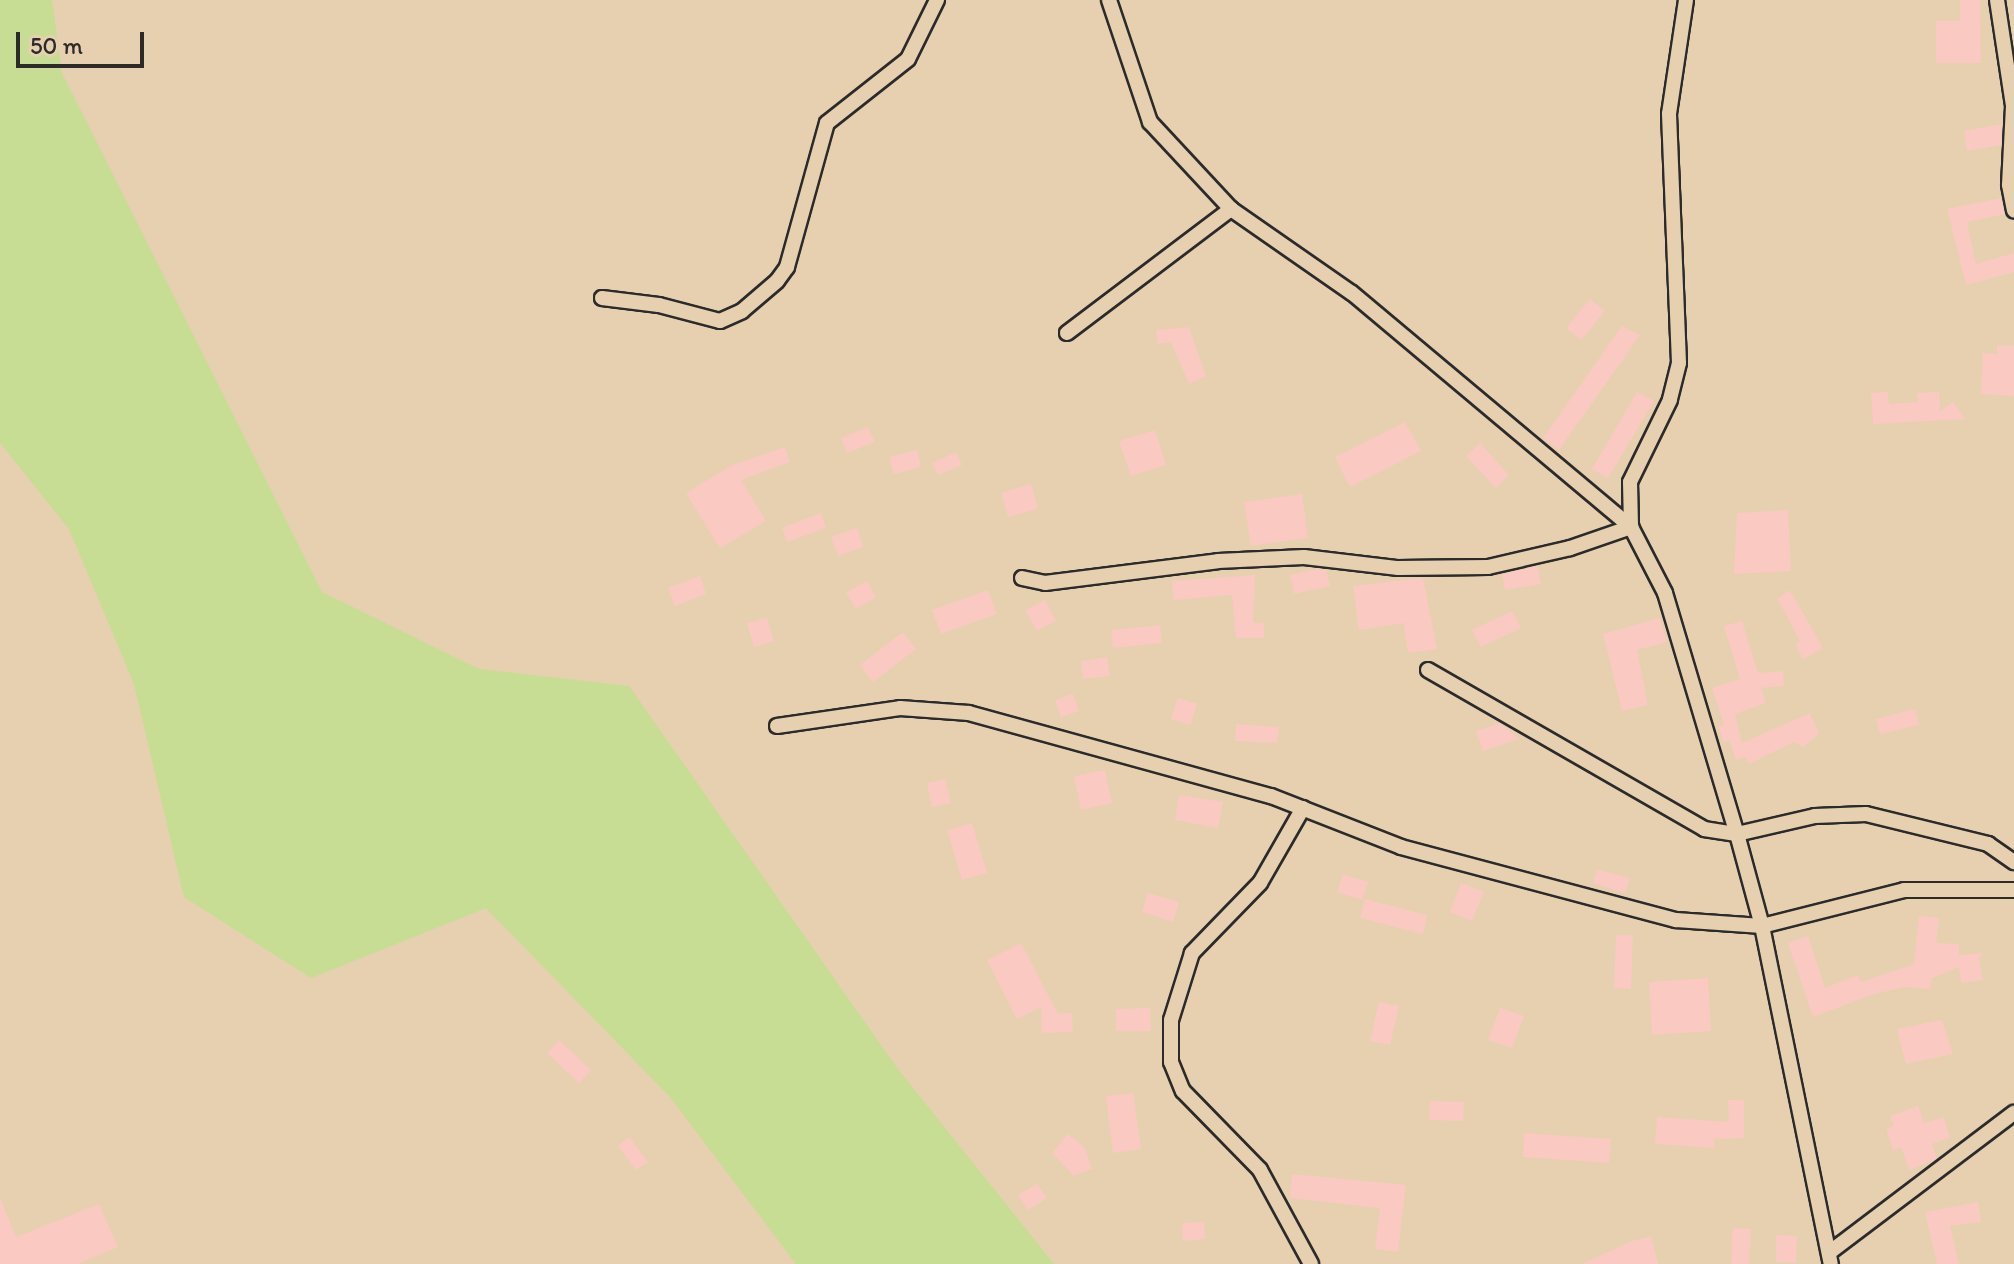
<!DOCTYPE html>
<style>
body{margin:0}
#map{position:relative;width:2014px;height:1264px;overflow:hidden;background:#e6d0af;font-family:Itim,sans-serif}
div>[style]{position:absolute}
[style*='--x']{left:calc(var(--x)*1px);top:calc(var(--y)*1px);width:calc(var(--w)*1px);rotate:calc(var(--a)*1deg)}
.green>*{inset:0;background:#c6dd93}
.building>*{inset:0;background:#fac9c2}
.roads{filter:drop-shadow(2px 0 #2b2b2b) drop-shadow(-2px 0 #2b2b2b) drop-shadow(0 2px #2b2b2b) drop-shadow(0 -2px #2b2b2b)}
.minor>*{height:14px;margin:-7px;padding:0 7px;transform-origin:7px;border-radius:7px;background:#e6d0af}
span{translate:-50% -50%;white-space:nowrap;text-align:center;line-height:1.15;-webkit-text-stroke:6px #e6d0af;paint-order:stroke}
.scale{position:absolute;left:16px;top:32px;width:128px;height:36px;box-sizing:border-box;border:4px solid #2b2b2b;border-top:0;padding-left:10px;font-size:24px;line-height:28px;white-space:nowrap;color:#2b2b2b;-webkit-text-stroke:6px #e6d0af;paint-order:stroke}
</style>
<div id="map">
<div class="green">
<div style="clip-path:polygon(0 0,52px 0,62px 73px,322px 592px,479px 669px,629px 686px,897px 1068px,1054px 1264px,796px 1264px,670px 1097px,486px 908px,311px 978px,184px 897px,134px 684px,69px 529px,0 443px)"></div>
</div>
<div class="building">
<div style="clip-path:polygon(1960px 0,1980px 0,1981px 63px,1936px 63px,1936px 21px,1960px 21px)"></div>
<div style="clip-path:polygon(2002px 124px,2001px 145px,1967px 151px,1964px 131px)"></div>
<div style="clip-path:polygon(2001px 198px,2005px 214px,1967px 222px,1976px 264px,2014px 253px,2014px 272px,1966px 285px,1947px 209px)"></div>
<div style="clip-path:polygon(1590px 299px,1605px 311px,1581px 340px,1566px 328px)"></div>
<div style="clip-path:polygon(1622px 326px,1640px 335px,1559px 450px,1543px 438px)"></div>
<div style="clip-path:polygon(1189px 327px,1206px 376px,1189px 384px,1171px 342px,1158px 344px,1156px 330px)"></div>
<div style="clip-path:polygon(1997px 345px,2014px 346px,2014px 396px,1981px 394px,1983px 353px,1997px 354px)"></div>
<div style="clip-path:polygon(1637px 392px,1654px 401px,1608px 478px,1592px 469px)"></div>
<div style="clip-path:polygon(1888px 392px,1889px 404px,1918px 402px,1917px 393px,1939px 392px,1940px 411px,1953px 402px,1965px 419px,1873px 424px,1871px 393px)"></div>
<div style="clip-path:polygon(1405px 422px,1421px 451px,1350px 487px,1335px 457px)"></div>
<div style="clip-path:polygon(868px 427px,875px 442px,847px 453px,841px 438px)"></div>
<div style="clip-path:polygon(1155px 430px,1166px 465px,1131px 476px,1119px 441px)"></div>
<div style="clip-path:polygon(1480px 443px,1509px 475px,1496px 488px,1466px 456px)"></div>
<div style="clip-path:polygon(785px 447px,790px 462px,741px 480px,766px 521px,720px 548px,686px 493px,732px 465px)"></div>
<div style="clip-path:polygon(917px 450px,921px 467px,894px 474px,889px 457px)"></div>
<div style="clip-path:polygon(956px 452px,962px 465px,938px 475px,932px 463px)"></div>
<div style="clip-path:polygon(1031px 484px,1038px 509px,1008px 517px,1001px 493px)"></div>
<div style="clip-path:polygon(1302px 494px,1308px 538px,1251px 546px,1244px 502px)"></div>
<div style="clip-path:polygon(1788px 510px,1791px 571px,1734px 574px,1737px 513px)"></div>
<div style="clip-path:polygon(821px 513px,826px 528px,787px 542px,782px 528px)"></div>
<div style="clip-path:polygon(857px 528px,863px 547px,838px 556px,831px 537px)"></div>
<div style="clip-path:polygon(1537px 566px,1541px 584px,1505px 590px,1502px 574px)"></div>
<div style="clip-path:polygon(1317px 569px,1326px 570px,1330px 586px,1294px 594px,1290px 575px)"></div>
<div style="clip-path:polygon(1255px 575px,1253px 623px,1264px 623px,1264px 638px,1236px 638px,1232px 595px,1174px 600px,1172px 581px)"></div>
<div style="clip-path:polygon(700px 576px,706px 594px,675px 606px,668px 588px)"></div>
<div style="clip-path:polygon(1423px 578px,1437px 649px,1408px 653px,1404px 623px,1359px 630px,1353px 586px)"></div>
<div style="clip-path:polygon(867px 581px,876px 597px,856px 609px,846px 593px)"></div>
<div style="clip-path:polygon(988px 590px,997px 614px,941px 634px,932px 610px)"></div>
<div style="clip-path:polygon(1790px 590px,1823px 648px,1803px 659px,1795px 644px,1800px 641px,1777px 598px)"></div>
<div style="clip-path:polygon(1045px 600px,1056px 621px,1037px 631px,1025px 610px)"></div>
<div style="clip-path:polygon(1512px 611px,1521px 628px,1481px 647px,1472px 630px)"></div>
<div style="clip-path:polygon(767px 618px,774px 641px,754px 647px,747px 623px)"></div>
<div style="clip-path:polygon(1660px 618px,1667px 642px,1637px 650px,1648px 705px,1622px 711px,1603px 634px)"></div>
<div style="clip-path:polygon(1742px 621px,1758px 673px,1783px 671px,1784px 686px,1761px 688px,1766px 703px,1735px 714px,1742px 743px,1810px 713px,1819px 734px,1803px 747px,1794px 742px,1749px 764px,1746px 757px,1736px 760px,1729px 740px,1723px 742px,1719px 726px,1724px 725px,1712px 688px,1740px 679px,1724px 626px)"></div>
<div style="clip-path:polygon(1160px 625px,1162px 643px,1113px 648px,1111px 630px)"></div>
<div style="clip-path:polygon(903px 632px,916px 649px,873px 682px,860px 665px)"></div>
<div style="clip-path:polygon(1107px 657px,1110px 676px,1083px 679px,1081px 661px)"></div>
<div style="clip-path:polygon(1073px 694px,1079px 711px,1061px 717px,1055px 700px)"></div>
<div style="clip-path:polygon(1178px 698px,1197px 704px,1190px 725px,1171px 719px)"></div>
<div style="clip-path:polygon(1915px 709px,1919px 725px,1880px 734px,1876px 719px)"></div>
<div style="clip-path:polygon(1500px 723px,1519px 739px,1483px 751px,1476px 731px)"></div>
<div style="clip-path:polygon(1236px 724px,1279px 727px,1277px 743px,1235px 741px)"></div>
<div style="clip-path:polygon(1105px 770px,1112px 803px,1081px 810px,1074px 776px)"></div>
<div style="clip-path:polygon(945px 779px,951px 803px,932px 807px,927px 783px)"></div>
<div style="clip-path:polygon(1179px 795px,1223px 802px,1218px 828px,1175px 820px)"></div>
<div style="clip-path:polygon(972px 823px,987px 873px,962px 880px,947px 830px)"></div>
<div style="clip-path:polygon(1597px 869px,1630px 878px,1625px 893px,1593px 883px)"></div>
<div style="clip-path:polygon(1343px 874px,1368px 882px,1362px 900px,1337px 892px)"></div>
<div style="clip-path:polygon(1461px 883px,1484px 892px,1472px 921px,1450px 912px)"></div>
<div style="clip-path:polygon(1148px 893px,1179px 902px,1173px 922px,1142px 912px)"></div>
<div style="clip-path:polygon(1365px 899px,1427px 915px,1423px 934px,1360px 918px)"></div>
<div style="clip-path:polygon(1919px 916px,1939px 918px,1936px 943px,1959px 944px,1959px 955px,1984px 953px,1979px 958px,1983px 980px,1961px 983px,1959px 967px,1932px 978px,1930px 989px,1904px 987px,1871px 995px,1813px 1017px,1788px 943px,1808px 936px,1825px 988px,1858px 975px,1861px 982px,1914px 964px)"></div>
<div style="clip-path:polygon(1616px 935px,1633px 935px,1631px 989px,1614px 988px)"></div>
<div style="clip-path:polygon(1021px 943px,1058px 1014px,1072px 1013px,1073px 1032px,1042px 1033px,1041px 1007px,1017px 1019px,987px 960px)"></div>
<div style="clip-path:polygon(1708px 978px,1711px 1031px,1652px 1035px,1649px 982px)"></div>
<div style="clip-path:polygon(1379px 1002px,1399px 1006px,1390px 1045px,1370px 1041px)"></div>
<div style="clip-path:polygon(1150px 1008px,1151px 1031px,1116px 1031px,1116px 1009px)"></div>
<div style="clip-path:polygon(1500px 1008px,1524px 1016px,1512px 1048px,1488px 1040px)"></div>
<div style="clip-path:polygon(1942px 1020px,1953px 1054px,1906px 1064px,1897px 1029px)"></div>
<div style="clip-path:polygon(559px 1040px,591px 1070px,579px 1083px,547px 1053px)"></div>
<div style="clip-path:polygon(1133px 1093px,1141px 1149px,1113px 1153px,1106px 1096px)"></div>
<div style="clip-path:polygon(1728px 1100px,1744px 1100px,1744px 1138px,1714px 1139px,1714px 1148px,1655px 1144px,1657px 1117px,1729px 1122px)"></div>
<div style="clip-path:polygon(1430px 1101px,1464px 1102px,1463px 1121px,1429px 1120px)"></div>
<div style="clip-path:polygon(1918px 1106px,1924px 1123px,1944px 1117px,1950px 1138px,1932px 1144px,1937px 1159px,1909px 1170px,1901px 1147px,1893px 1150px,1886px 1129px,1894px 1126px,1890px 1116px)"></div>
<div style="clip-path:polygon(1524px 1133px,1611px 1139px,1609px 1163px,1523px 1157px)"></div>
<div style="clip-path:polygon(1068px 1134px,1084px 1147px,1092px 1169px,1074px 1176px,1052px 1153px)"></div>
<div style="clip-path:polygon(629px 1137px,648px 1162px,636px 1170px,618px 1146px)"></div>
<div style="clip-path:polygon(1292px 1174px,1406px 1185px,1398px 1252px,1375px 1249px,1380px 1208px,1290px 1198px)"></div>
<div style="clip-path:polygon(1037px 1184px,1047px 1198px,1028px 1210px,1018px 1195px)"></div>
<div style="clip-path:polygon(0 1198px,16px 1237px,99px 1204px,118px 1247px,78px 1264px,0 1264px)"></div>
<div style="clip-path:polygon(1978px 1202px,1981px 1222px,1950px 1226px,1959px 1264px,1937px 1264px,1925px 1212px)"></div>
<div style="clip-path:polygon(1204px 1222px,1205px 1239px,1183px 1241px,1182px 1223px)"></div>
<div style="clip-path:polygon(1733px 1228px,1751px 1229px,1749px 1264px,1731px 1264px)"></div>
<div style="clip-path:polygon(1776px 1235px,1797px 1236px,1796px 1263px,1776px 1262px)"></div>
<div style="clip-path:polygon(1651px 1236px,1658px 1264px,1582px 1264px,1632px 1241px)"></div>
</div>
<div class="roads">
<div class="minor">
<div style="--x:1109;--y:0;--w:129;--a:71.4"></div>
<div style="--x:1150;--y:122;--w:119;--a:47"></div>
<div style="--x:1231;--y:209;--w:147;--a:34.8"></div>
<div style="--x:1352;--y:293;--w:364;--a:40"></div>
<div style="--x:1686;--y:0;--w:115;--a:98.5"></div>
<div style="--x:1669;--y:114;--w:249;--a:87.7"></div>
<div style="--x:1679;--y:363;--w:38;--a:104"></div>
<div style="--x:1670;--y:400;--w:91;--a:116"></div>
<div style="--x:1630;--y:482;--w:45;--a:88.7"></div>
<div style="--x:1631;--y:527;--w:74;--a:62.7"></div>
<div style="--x:1665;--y:593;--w:252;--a:73.4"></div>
<div style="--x:1737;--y:834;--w:95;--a:74.8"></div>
<div style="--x:1762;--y:926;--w:345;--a:78.5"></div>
<div style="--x:1997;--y:0;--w:107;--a:81.4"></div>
<div style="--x:2013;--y:106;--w:79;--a:92.9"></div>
<div style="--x:2009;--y:185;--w:26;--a:79"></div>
<div style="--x:602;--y:298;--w:57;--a:7"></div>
<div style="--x:659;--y:305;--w:63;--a:14.7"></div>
<div style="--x:720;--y:321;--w:24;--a:-24"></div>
<div style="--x:742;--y:311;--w:46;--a:-40.6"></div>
<div style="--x:777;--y:281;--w:17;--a:-54"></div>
<div style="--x:787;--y:267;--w:149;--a:-74.5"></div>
<div style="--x:827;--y:123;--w:103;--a:-38.3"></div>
<div style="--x:908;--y:59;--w:66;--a:-63.8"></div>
<div style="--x:1067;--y:333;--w:206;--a:-37.1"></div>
<div style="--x:1022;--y:578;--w:24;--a:12"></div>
<div style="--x:1045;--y:583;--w:174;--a:-7.2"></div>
<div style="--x:1218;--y:561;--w:86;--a:-2.7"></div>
<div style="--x:1304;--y:557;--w:95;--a:6.7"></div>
<div style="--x:1398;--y:568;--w:90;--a:-0.6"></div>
<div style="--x:1488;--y:567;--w:84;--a:-13"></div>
<div style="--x:1570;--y:548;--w:65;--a:-19"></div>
<div style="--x:1428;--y:670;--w:319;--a:29.9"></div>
<div style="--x:1704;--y:829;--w:33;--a:9"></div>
<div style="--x:1737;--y:834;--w:80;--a:-13"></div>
<div style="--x:1815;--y:816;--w:51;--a:-2.2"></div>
<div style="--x:1866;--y:814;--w:126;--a:13.8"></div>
<div style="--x:1988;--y:844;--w:32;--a:35"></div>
<div style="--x:777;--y:726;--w:124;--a:-8.3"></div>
<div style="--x:900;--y:708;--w:69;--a:4.1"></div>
<div style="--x:969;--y:713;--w:313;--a:15.4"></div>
<div style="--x:1271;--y:796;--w:140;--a:21.4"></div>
<div style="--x:1401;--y:847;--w:285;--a:14.9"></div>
<div style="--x:1676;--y:920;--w:86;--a:4"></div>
<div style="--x:1762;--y:926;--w:146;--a:-14.2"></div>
<div style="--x:1904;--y:890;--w:110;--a:0"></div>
<div style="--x:1303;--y:808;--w:86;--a:119.8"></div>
<div style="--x:1260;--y:883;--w:98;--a:134.2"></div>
<div style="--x:1192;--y:953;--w:70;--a:107.4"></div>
<div style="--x:1171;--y:1020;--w:42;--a:90"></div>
<div style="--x:1171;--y:1062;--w:31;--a:68"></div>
<div style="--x:1183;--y:1091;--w:110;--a:45.7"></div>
<div style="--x:1260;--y:1170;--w:107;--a:61.5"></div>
<div style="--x:1830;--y:1252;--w:231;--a:-37.1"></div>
</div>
</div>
<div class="scale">50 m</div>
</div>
